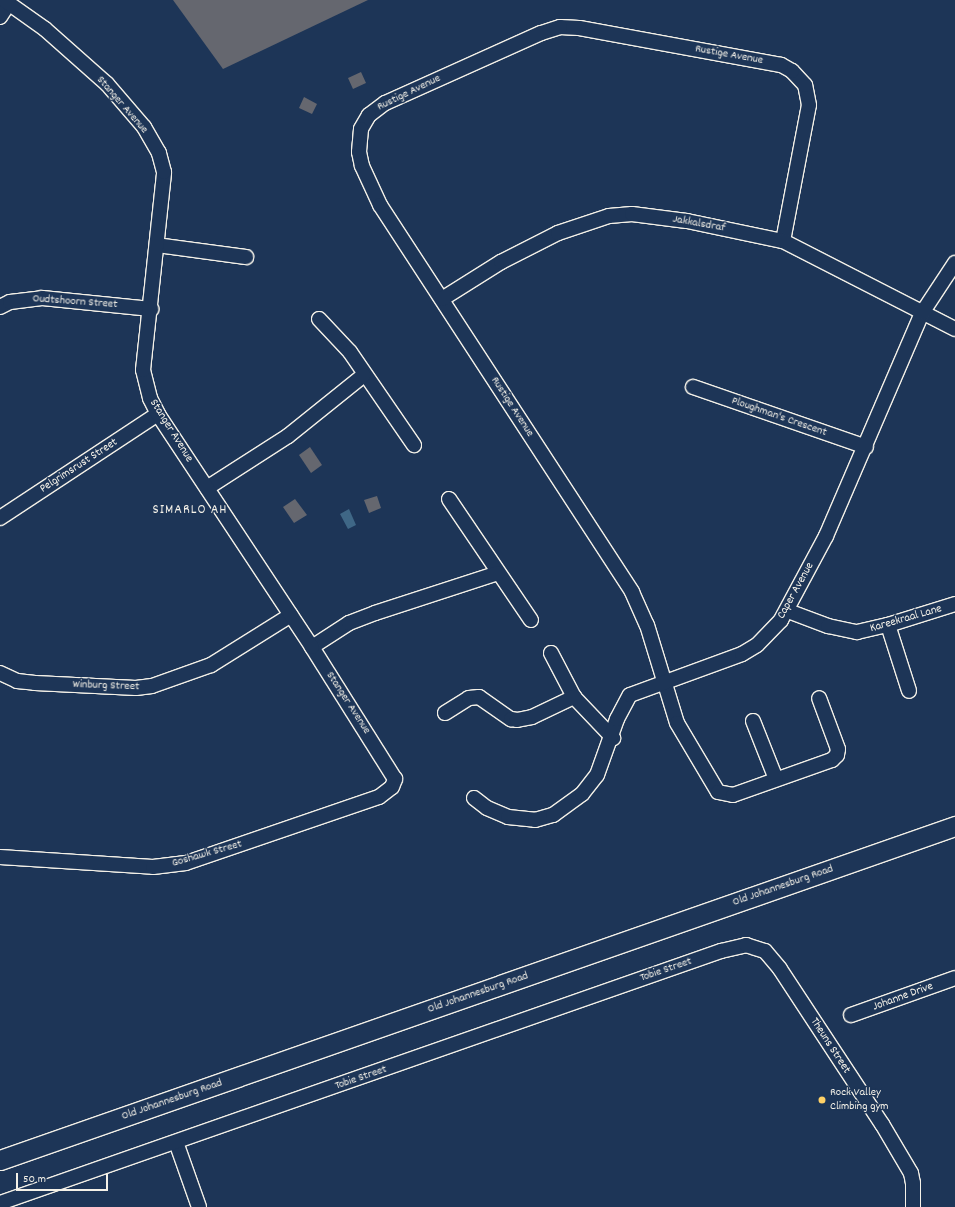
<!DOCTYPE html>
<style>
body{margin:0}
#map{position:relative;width:955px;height:1207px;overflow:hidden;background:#1d3557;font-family:Dekko,sans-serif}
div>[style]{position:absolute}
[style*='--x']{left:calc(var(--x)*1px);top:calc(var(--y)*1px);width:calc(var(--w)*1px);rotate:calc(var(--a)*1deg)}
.water>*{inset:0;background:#3f6786}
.building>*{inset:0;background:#65676f}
.roads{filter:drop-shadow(1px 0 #f4f1e8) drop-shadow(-1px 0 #f4f1e8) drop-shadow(0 1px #f4f1e8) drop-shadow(0 -1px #f4f1e8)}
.minor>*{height:14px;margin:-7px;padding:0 7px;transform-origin:7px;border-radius:7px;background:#1d3557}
.secondary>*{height:19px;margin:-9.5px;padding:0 9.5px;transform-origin:9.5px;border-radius:9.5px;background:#1d3557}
.dots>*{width:11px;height:11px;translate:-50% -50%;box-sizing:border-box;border:2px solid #1d3557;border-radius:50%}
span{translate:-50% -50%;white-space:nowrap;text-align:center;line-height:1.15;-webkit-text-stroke:3px #1d3557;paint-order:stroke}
.street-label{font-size:12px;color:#f4f1e8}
.poi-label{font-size:12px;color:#f4f1e8}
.left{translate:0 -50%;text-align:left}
.quarter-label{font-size:14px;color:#f4f1e8;letter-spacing:1px}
.scale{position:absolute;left:16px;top:1173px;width:92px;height:18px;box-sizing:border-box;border:2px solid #f4f1e8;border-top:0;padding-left:5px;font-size:12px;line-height:14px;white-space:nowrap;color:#f4f1e8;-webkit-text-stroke:3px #1d3557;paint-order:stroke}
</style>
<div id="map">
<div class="water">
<div style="clip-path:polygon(349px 509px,356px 525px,348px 529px,340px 514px)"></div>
</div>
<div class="building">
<div style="clip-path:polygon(173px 0,368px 0,223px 69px)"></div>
<div style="clip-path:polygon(361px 72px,366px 83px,353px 89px,348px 78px)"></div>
<div style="clip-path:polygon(304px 97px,317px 104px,312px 114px,299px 108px)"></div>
<div style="clip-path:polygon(310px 447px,322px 465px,311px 473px,299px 455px)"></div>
<div style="clip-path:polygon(377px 496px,381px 508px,369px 513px,364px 500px)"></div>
<div style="clip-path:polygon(295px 499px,307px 515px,294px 523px,283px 507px)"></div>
</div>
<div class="roads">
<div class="minor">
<div style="--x:0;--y:17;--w:17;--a:-57"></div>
<div style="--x:783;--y:241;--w:138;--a:-79.2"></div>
<div style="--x:809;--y:105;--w:20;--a:-101"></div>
<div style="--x:805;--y:85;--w:19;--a:-133"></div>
<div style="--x:792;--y:71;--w:13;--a:-151"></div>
<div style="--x:781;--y:65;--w:205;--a:-169.6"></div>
<div style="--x:579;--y:28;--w:19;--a:-177"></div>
<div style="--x:560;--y:27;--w:20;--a:162"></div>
<div style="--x:541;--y:33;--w:171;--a:155.8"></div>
<div style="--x:385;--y:103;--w:20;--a:143"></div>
<div style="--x:369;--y:115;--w:16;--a:120"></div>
<div style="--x:361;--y:129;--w:23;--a:95"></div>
<div style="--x:359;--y:152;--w:14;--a:78"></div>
<div style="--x:362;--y:166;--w:43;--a:65.2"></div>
<div style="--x:380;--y:205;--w:462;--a:56.9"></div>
<div style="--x:632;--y:592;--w:36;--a:66"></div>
<div style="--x:647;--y:625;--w:102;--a:73"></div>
<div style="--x:677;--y:723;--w:80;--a:59.3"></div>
<div style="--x:718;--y:792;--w:15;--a:11"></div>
<div style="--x:733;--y:795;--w:105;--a:-19.5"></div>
<div style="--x:832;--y:760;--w:7;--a:-45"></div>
<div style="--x:837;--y:755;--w:6;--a:-81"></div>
<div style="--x:838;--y:749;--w:54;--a:-110.4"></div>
<div style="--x:157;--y:245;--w:90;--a:7.7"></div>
<div style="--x:442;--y:299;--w:70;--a:-32.1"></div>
<div style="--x:501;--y:262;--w:64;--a:-27"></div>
<div style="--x:558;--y:233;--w:54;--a:-18.4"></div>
<div style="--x:609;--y:216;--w:23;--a:-5"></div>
<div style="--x:632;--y:214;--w:55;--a:7.3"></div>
<div style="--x:687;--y:221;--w:98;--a:11.8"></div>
<div style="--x:783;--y:241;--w:193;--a:27.1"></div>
<div style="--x:0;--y:307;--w:11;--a:-27"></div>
<div style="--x:10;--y:302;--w:32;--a:-7"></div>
<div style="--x:42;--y:298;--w:110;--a:5.8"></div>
<div style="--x:319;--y:319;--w:45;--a:46.8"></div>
<div style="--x:350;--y:352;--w:113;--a:55.5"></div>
<div style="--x:693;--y:387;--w:183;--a:19.1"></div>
<div style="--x:207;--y:488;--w:96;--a:-32.7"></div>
<div style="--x:288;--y:436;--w:97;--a:-38.8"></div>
<div style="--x:449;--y:499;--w:146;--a:55.9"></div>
<div style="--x:0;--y:518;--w:189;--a:-33.4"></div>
<div style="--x:788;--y:611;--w:43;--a:20.6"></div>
<div style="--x:828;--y:626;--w:30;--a:12"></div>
<div style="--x:857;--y:632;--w:32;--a:-13"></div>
<div style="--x:888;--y:625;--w:70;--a:-17.4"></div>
<div style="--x:888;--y:625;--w:69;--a:72.3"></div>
<div style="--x:312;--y:647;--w:44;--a:-33"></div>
<div style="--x:349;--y:623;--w:28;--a:-21"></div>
<div style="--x:375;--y:613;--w:129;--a:-18"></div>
<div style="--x:551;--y:653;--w:50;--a:62.4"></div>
<div style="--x:574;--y:697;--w:57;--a:46.4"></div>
<div style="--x:0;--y:673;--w:19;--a:25"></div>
<div style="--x:17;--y:681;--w:18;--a:6"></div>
<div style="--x:35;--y:683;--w:101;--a:2.8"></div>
<div style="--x:136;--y:688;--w:16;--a:-7"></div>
<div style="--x:152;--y:686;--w:63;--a:-19.6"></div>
<div style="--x:211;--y:665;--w:94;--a:-32"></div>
<div style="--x:445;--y:713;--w:28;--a:-32"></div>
<div style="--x:469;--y:698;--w:10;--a:-6"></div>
<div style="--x:479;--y:697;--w:39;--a:35"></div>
<div style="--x:511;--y:719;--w:6;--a:9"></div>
<div style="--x:517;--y:720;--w:15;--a:-11"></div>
<div style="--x:532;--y:717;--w:47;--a:-25.5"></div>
<div style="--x:753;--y:721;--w:62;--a:68.4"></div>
<div style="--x:474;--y:798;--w:16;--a:38"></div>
<div style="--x:487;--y:808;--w:23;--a:23"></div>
<div style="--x:508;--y:817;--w:27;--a:6"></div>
<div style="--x:535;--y:820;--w:19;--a:-16"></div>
<div style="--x:553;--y:815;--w:36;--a:-36"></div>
<div style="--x:582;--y:794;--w:24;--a:-52"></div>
<div style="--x:597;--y:775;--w:59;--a:-70.3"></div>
<div style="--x:617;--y:719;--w:27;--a:-62"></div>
<div style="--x:630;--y:695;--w:119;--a:-20.1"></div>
<div style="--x:742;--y:654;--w:17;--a:-31"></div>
<div style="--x:757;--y:645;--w:35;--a:-46"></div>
<div style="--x:781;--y:620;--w:95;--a:-61.8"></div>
<div style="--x:826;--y:536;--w:243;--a:-66.7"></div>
<div style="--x:922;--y:313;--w:60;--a:-56.6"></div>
<div style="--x:0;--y:857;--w:153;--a:3.7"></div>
<div style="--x:153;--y:867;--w:33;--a:-7"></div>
<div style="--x:186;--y:863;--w:204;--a:-18.9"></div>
<div style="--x:379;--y:797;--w:16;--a:-38"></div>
<div style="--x:392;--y:787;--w:9;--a:-69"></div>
<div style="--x:395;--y:779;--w:156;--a:-122.2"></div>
<div style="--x:312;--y:647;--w:279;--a:-123.5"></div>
<div style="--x:158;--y:414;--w:18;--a:-117"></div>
<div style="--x:150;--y:398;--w:29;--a:-104"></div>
<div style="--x:143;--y:370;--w:199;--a:-83.9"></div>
<div style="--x:164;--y:172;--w:20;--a:-105"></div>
<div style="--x:159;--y:153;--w:30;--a:-120"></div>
<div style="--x:144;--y:127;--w:57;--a:-130.7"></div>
<div style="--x:107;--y:84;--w:83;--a:-138.4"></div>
<div style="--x:45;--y:29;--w:50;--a:-144.7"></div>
<div style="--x:851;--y:1015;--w:110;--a:-19.6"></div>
<div style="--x:176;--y:1142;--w:69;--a:70.5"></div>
<div style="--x:0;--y:1203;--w:764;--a:-19.27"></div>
<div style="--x:721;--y:951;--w:26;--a:-13"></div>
<div style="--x:746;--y:945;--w:20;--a:18"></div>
<div style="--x:765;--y:951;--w:23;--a:50"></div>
<div style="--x:780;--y:969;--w:186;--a:56.7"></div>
<div style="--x:882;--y:1124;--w:57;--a:59.4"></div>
<div style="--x:911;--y:1173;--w:10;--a:79"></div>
<div style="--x:913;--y:1183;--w:24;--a:90"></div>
</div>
<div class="secondary">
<div style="--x:0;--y:1160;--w:1012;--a:-19.28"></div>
</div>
</div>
<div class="dots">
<div style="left:822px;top:1100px;background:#ffd166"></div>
</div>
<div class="street-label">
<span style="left:729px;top:55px;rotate:10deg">Rustige Avenue</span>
<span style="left:409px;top:93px;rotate:-26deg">Rustige Avenue</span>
<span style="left:122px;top:105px;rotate:49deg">Stanger Avenue</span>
<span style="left:699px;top:224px;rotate:10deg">Jakkalsdraf</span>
<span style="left:75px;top:302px;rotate:4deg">Oudtshoorn Street</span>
<span style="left:512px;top:407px;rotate:57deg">Rustige Avenue</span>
<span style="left:779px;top:417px;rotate:19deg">Ploughman's Crescent</span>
<span style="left:171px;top:431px;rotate:58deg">Stanger Avenue</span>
<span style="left:79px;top:466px;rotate:-33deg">Pelgrimsrust Street</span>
<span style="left:796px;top:591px;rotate:-61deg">Caper Avenue</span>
<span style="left:906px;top:619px;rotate:-16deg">Kareekraal Lane</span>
<span style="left:106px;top:686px;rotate:2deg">Winburg Street</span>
<span style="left:348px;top:703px;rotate:57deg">Stanger Avenue</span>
<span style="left:207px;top:854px;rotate:-16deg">Goshawk Street</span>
<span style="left:783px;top:886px;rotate:-19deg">Old Johannesburg Road</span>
<span style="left:666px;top:970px;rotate:-19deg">Tobie Street</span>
<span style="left:478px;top:993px;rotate:-19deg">Old Johannesburg Road</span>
<span style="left:903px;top:997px;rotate:-20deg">Johanne Drive</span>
<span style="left:830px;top:1046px;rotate:57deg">Theuns Street</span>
<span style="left:361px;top:1078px;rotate:-19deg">Tobie Street</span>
<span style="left:172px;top:1100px;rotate:-19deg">Old Johannesburg Road</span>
</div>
<div class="poi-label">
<span class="left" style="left:830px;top:1100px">Rock Valley<br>Climbing gym</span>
</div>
<div class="quarter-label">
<span style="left:190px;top:510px">SIMARLO AH</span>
</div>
<div class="scale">50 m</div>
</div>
